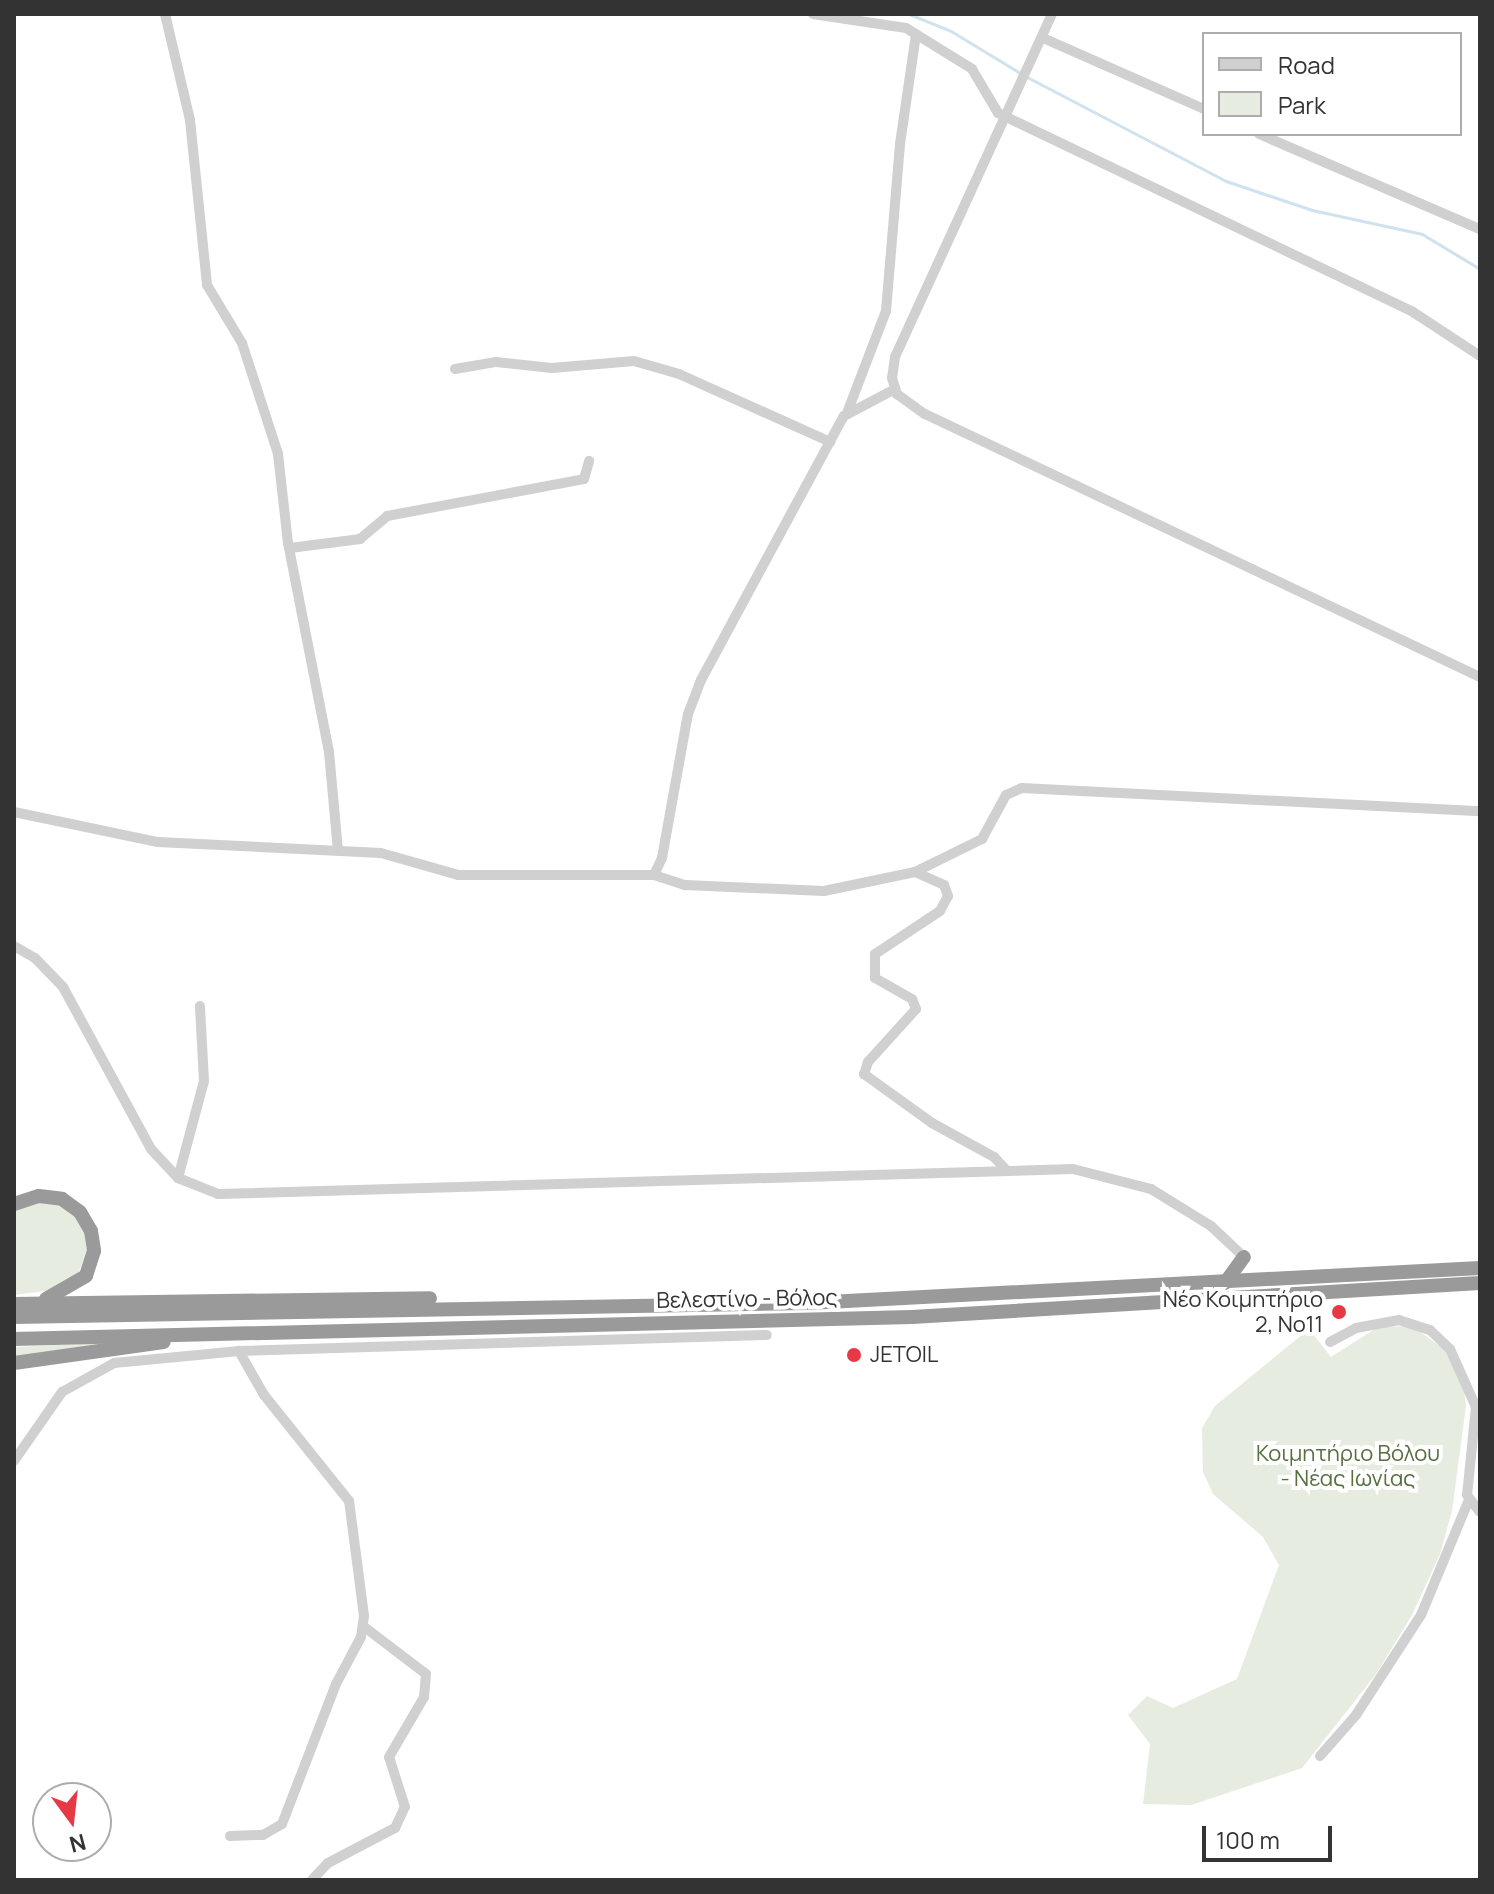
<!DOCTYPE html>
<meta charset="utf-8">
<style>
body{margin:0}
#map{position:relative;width:1494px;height:1894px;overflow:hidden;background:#fff;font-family:Manrope,sans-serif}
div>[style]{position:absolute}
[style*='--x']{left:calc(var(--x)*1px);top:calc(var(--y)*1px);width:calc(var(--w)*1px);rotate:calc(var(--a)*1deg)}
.green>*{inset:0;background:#e6ecdf}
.stream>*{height:3px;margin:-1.5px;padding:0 1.5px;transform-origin:1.5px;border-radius:1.5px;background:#cfe2ee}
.minor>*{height:10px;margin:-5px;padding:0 5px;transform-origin:5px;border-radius:5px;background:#d0d0d0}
.highway>*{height:14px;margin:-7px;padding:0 7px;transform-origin:7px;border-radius:7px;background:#9a9a9a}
.dots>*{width:22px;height:22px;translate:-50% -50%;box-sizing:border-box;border:4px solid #fff;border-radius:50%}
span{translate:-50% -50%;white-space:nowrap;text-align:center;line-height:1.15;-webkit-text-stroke:8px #fff;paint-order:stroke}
.street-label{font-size:22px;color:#333}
.poi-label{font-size:22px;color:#333}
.right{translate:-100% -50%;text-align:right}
.left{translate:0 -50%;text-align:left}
.park-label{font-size:22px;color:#56703f}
.frame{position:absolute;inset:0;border:16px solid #333;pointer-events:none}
.legend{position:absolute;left:1202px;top:32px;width:260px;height:104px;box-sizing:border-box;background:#fff;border:2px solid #adadad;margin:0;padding:10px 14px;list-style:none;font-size:24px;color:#333}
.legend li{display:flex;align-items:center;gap:16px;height:40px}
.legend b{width:40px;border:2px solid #adadad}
.north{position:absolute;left:32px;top:1782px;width:80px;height:80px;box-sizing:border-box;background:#fff;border:2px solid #adadad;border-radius:50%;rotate:165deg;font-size:22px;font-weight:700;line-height:32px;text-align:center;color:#333}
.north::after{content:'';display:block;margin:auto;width:28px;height:36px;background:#e63946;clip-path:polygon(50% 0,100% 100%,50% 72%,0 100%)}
.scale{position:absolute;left:1202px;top:1826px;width:130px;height:36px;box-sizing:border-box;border:4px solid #333;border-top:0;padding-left:10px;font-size:24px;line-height:28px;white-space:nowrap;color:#333;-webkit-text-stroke:6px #fff;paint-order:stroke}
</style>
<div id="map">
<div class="green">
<div style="clip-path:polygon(32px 1202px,59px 1204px,79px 1219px,90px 1244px,78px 1274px,52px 1290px,14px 1295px,14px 1210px)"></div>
<div style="clip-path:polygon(1412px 1326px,1445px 1350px,1463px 1382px,1466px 1406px,1452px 1511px,1440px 1554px,1412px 1615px,1376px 1674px,1302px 1768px,1191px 1805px,1143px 1804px,1150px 1744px,1128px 1715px,1147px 1696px,1173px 1708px,1237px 1679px,1279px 1565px,1263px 1537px,1213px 1494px,1203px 1472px,1202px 1428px,1215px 1406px,1309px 1329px,1331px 1357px,1378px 1327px)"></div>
<div style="clip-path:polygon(127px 1342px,14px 1359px,14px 1347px)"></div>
</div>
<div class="stream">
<div style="--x:909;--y:14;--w:45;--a:22"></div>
<div style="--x:951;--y:31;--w:81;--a:31.3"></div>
<div style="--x:1027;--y:77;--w:225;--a:27.6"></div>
<div style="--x:1226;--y:181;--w:91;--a:18.6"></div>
<div style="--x:1312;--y:210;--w:113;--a:12.3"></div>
<div style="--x:1422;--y:234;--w:68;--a:31.1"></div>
</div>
<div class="minor">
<div style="--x:165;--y:14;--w:109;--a:76.7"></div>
<div style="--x:190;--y:120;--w:166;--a:84.1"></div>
<div style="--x:207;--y:285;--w:68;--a:58.9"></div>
<div style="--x:242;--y:343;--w:117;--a:72"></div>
<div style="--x:278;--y:454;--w:90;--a:83.6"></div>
<div style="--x:288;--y:543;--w:213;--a:78.9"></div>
<div style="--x:329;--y:752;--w:99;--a:84.8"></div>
<div style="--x:813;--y:14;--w:94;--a:8.6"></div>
<div style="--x:906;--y:28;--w:78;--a:31.8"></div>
<div style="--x:972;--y:69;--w:51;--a:59.4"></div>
<div style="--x:998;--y:113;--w:460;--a:25.6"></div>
<div style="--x:1413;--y:312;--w:80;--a:33.3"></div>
<div style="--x:1052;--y:14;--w:377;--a:114.6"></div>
<div style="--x:895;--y:357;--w:21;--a:98"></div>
<div style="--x:892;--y:378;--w:17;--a:73"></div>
<div style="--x:897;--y:394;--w:34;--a:36"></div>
<div style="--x:925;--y:414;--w:614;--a:25.36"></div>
<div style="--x:1043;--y:38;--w:176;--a:23.8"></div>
<div style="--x:1259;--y:134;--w:241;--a:23.3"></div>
<div style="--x:455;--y:369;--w:42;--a:-9.7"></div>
<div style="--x:496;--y:362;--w:56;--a:6.1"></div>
<div style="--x:552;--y:368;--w:82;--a:-4.9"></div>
<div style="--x:634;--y:361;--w:47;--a:16.1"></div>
<div style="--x:679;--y:374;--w:166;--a:24.2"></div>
<div style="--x:847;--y:413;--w:109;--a:-69.1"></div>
<div style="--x:886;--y:311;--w:168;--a:-85.2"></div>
<div style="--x:900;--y:144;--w:111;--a:-81.7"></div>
<div style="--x:290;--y:548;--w:71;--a:-7.3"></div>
<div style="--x:360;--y:539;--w:35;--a:-40"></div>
<div style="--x:387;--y:516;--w:200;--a:-10.6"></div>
<div style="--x:584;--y:479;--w:19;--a:-74"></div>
<div style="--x:14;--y:812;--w:147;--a:11.8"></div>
<div style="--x:158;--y:842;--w:223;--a:2.8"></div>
<div style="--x:381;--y:853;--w:80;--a:15.9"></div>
<div style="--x:458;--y:875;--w:196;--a:0"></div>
<div style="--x:654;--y:875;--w:19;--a:-65"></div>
<div style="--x:662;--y:858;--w:146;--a:-79.8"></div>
<div style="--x:688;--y:714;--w:36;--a:-69"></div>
<div style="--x:701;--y:680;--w:300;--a:-61.6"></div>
<div style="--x:844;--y:416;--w:58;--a:-27.9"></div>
<div style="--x:915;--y:872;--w:75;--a:-26.2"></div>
<div style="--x:982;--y:839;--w:50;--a:-61.4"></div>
<div style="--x:1006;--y:795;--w:17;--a:-24"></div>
<div style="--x:1022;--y:788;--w:459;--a:2.9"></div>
<div style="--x:654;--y:875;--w:33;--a:18"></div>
<div style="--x:685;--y:885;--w:139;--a:2.5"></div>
<div style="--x:824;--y:891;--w:93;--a:-11.8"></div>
<div style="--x:915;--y:872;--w:32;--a:24"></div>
<div style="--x:944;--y:885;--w:12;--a:70"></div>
<div style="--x:948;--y:896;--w:17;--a:118"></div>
<div style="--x:940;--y:911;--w:78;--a:146.5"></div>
<div style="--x:875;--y:954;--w:24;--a:90"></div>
<div style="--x:875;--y:978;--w:43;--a:29.6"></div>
<div style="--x:912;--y:999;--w:11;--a:68"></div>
<div style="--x:916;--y:1009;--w:72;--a:132.2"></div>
<div style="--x:868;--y:1062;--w:13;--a:108"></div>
<div style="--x:864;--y:1074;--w:84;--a:35.8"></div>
<div style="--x:932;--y:1123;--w:71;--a:28.7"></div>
<div style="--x:994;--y:1157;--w:16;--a:47"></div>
<div style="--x:14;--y:946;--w:24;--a:30"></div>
<div style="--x:35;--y:958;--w:40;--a:46"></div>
<div style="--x:63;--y:987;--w:184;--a:61.5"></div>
<div style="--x:151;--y:1149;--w:40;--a:47"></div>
<div style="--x:178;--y:1178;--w:43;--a:21.8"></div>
<div style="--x:218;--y:1194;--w:855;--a:-1.67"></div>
<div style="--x:1073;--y:1169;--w:81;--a:14.4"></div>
<div style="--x:1151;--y:1189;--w:70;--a:31.7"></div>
<div style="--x:1211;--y:1226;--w:45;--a:43.2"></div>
<div style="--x:178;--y:1178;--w:100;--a:-75"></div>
<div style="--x:204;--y:1081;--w:75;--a:-93.1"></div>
<div style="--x:1330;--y:1342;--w:30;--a:-28"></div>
<div style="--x:1356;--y:1328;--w:44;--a:-10.5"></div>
<div style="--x:1399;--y:1320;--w:33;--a:18"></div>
<div style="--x:1430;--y:1330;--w:28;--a:44"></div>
<div style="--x:1450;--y:1349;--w:64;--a:65.9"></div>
<div style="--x:1476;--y:1407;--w:88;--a:95.8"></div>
<div style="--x:1467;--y:1495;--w:21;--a:53"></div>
<div style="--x:14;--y:1461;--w:84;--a:-55.2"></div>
<div style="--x:62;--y:1392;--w:60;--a:-29.1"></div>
<div style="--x:114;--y:1363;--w:126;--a:-5.5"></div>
<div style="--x:239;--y:1351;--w:528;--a:-1.74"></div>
<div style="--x:1320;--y:1756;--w:55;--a:-48.7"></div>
<div style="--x:1356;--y:1715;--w:119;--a:-57"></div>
<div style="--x:1421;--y:1615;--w:122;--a:-67.4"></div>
<div style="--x:230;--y:1836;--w:33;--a:-2"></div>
<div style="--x:263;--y:1835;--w:22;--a:-30"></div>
<div style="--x:282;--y:1824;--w:150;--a:-68.9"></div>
<div style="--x:336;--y:1684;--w:53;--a:-62"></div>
<div style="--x:361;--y:1637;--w:21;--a:-82"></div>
<div style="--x:364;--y:1616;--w:116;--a:-97.4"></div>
<div style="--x:349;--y:1501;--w:136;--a:-128.7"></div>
<div style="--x:264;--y:1395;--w:51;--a:-119.6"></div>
<div style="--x:312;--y:1880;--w:23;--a:-47"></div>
<div style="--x:328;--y:1863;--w:76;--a:-27.6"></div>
<div style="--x:395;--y:1828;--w:23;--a:-65"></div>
<div style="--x:405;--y:1807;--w:52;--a:-107.7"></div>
<div style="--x:389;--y:1757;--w:69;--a:-59.7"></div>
<div style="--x:424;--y:1697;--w:23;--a:-85"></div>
<div style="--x:426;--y:1674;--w:79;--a:-142.7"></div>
</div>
<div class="highway">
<div style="--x:14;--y:1204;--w:26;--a:-18"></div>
<div style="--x:39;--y:1196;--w:23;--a:7"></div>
<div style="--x:62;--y:1199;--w:22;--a:36"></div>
<div style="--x:80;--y:1212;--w:22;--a:60"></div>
<div style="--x:91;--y:1231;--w:20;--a:81"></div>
<div style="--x:94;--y:1251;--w:26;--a:108"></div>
<div style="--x:86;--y:1276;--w:46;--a:150.1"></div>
<div style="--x:1225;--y:1283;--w:32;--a:-54"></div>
<div style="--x:14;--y:1304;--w:416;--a:-0.8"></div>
<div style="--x:14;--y:1317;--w:795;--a:-1.01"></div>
<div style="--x:809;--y:1303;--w:672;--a:-2.99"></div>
<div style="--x:14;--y:1339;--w:898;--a:-1.4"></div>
<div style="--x:912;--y:1317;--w:569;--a:-3.43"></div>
<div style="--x:14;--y:1363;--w:151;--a:-8"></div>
</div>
<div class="dots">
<div style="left:1339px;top:1312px;background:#e63946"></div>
<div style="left:854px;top:1355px;background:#e63946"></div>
</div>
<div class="street-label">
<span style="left:747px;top:1299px;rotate:-1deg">Βελεστίνο - Βόλος</span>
</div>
<div class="poi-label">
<span class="right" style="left:1323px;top:1312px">Νέο Κοιμητήριο<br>2, Νο11</span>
<span class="left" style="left:870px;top:1355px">JETOIL</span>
</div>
<div class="park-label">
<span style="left:1348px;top:1466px">Κοιμητήριο Βόλου<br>- Νέας Ιωνίας</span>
</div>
<div class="frame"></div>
<ul class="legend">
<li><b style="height:10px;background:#d0d0d0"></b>Road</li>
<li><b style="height:22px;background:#e6ecdf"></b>Park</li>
</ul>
<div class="north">N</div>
<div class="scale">100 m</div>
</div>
